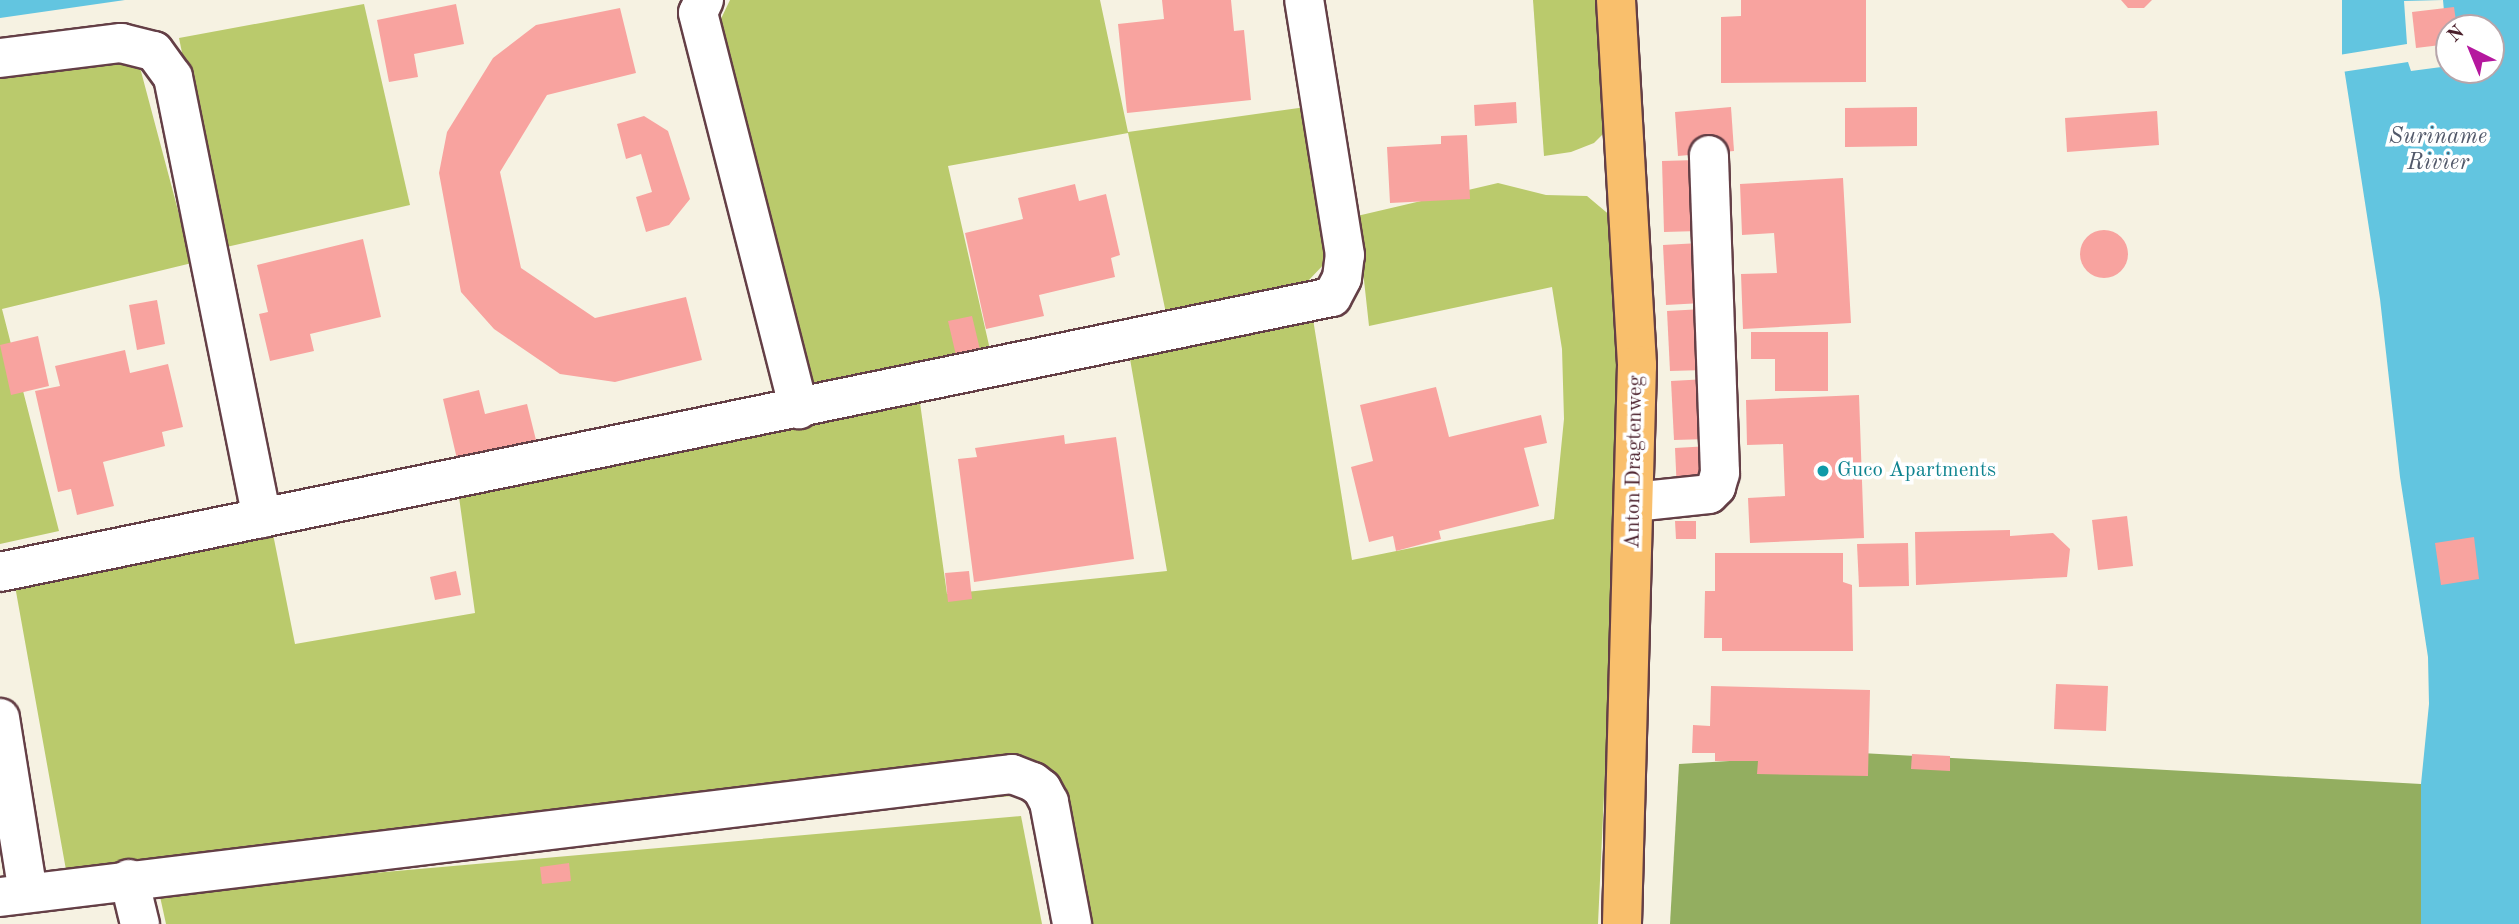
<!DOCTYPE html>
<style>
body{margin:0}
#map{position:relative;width:2519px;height:924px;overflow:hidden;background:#f6f2e2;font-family:"Old Standard TT",serif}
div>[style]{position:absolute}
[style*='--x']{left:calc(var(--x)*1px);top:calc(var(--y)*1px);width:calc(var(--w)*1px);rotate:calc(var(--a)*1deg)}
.green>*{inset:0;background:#baca6c}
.forest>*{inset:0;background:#93ae60}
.water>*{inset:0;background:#62c5e0}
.pier>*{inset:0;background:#f6f2e2}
.building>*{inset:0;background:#f8a39f}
.round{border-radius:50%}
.roads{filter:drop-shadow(2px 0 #643f46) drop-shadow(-2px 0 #643f46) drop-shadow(0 2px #643f46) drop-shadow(0 -2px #643f46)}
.minor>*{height:38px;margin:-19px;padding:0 19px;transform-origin:19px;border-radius:19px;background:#fff}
.major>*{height:38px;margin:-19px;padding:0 19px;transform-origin:19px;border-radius:19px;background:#f9bf6c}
.dots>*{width:19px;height:19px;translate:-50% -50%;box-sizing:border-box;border:4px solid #fff;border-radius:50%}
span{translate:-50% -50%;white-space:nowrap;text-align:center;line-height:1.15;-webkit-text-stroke:7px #fff;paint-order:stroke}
.street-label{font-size:21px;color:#4a1f2b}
.culture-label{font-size:21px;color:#0d838f}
.left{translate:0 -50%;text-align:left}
.water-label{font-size:23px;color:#52596a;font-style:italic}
.north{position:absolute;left:2435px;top:14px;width:70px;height:70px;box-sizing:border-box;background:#fff;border:2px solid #b7a5aa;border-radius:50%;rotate:317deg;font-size:19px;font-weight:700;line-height:28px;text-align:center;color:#4a1f2b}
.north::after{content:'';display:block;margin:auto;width:24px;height:32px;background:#b5179e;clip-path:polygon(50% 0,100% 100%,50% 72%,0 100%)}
</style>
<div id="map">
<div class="green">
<div style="clip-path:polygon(730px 0,1100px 0,1128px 132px,1306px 107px,1327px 261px,1308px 281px,1282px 296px,1167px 318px,1128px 133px,948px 166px,991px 354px,817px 385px,797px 363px,718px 25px)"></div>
<div style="clip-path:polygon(1533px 0,1603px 0,1607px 130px,1594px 143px,1571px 152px,1544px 156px)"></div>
<div style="clip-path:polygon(364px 4px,410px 205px,222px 248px,179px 38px)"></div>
<div style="clip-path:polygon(138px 60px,192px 263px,2px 309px,59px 531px,0 544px,0 73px)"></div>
<div style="clip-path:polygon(1498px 183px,1546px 195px,1587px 196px,1612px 217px,1625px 340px,1598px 924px,1058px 924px,1034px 794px,68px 881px,15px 586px,273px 534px,295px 644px,475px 613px,459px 497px,920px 403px,947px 594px,1167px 571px,1130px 359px,1313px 319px,1352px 560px,1554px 519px,1564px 419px,1562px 349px,1552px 287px,1369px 326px,1357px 216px)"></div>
<div style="clip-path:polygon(1021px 816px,1042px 924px,166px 924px,159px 892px)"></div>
</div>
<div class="forest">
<div style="clip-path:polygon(1861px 753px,2421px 784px,2421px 924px,1670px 924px,1679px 764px)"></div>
</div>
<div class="water">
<div style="clip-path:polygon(0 0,125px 0,0 18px)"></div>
<div style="clip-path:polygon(evenodd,2342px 0,2519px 0,2519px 924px,2421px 924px,2421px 784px,2429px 704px,2428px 657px,2400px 477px,2380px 299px,2342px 55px,2342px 0,2449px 28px,2491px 28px,2491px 70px,2449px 70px,2449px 28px)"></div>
</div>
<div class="pier">
<div style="clip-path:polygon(2443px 0,2449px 66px,2411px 71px,2408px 62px,2342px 72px,2339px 55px,2407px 44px,2404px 1px)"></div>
</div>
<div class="building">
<div style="clip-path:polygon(1162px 0,1231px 0,1234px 31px,1244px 30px,1251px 100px,1127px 113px,1118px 24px,1164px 19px)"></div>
<div style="clip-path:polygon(1741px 0,1866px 0,1866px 82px,1721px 83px,1721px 17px,1741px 16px)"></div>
<div style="clip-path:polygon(2121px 0,2152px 0,2144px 8px,2128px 8px)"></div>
<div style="clip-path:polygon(456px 4px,464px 44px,414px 54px,418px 77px,389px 82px,377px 20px)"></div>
<div style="clip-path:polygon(2454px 7px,2457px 28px,2449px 28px,2449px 44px,2416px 48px,2412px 12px)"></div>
<div style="clip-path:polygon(620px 8px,636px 73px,547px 95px,500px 172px,521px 268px,595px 318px,686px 297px,702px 360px,615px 382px,560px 374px,494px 329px,461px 292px,439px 173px,447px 132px,493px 58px,536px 25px)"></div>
<div style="clip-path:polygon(1516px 102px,1517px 123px,1475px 126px,1474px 105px)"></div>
<div style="clip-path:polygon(1731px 107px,1734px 151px,1678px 156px,1675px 112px)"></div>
<div style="clip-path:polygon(1917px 107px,1917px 146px,1845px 147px,1845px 108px)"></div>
<div style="clip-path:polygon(2157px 111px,2159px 145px,2067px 152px,2065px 118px)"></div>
<div style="clip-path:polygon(644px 116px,668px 131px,690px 199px,669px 225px,646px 232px,636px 197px,652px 192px,641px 154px,626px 159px,617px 124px)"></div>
<div style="clip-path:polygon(1467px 135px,1470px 199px,1390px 203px,1387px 147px,1441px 144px,1441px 136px)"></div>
<div style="clip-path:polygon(1697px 160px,1699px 231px,1664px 232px,1662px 161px)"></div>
<div style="clip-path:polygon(1843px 178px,1851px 323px,1743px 329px,1741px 274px,1777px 273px,1774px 233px,1742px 235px,1740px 184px)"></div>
<div style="clip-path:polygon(1075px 184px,1079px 201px,1106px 194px,1120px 255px,1111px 258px,1115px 277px,1039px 295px,1044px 316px,986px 329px,965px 233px,1023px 219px,1018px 198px)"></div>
<div class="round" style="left:2080px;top:230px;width:48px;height:48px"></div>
<div style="clip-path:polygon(363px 239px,381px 317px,310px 334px,314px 351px,270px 361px,259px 314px,268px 312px,257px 265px)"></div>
<div style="clip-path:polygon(1700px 243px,1702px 303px,1666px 305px,1663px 245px)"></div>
<div style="clip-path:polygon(157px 300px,165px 344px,137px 350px,129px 305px)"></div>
<div style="clip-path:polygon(1703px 309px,1705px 370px,1670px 371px,1667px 311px)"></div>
<div style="clip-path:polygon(972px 316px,982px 358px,958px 364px,948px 321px)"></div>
<div style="clip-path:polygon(1751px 332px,1828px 332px,1828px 391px,1775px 391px,1775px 359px,1751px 359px)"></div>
<div style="clip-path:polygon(38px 336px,49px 386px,11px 395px,0 345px)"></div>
<div style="clip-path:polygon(125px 350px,130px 373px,168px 364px,183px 427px,162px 432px,165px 446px,103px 462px,114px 506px,77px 515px,71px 489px,58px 492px,35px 391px,60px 386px,55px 366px)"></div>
<div style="clip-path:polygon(1707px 379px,1709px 439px,1674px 440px,1671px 381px)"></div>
<div style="clip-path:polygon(1436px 387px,1449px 437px,1541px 415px,1547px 443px,1524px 448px,1539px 506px,1439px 531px,1441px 539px,1396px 551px,1393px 536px,1369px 542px,1351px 467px,1373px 461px,1360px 405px)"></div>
<div style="clip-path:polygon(479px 390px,485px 414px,527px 404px,536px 440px,457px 459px,443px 399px)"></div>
<div style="clip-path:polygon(1859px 395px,1864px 538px,1750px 543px,1748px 498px,1785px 496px,1783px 444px,1747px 445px,1746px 400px)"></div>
<div style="clip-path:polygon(1064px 435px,1065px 444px,1116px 437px,1134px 559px,974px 582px,958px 459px,977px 457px,975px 448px)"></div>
<div style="clip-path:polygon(1710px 446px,1711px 491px,1677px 492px,1675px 448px)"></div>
<div style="clip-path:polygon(2127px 516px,2133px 566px,2098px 570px,2092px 520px)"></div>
<div style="clip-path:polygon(1675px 521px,1696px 521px,1696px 539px,1676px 539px)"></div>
<div style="clip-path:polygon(2010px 530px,2010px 536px,2053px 533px,2070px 549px,2067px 577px,1916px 585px,1915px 532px)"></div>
<div style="clip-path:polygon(2474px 537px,2479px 579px,2441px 585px,2435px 543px)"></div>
<div style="clip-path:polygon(1908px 543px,1909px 586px,1859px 587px,1857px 544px)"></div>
<div style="clip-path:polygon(1715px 553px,1843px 553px,1843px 582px,1852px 585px,1853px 651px,1722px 651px,1722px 638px,1704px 638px,1705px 591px,1715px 591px)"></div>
<div style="clip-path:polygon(456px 571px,461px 595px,435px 600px,430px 577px)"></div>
<div style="clip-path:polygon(969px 571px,972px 599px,948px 602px,945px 573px)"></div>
<div style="clip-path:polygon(2056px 684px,2108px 686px,2106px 731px,2054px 729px)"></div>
<div style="clip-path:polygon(1711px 686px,1870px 690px,1868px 776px,1757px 774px,1758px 761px,1715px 761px,1715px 753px,1692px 753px,1693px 725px,1710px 726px)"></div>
<div style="clip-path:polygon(1912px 754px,1950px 756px,1950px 771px,1911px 769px)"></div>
<div style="clip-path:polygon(569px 863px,571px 881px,542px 884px,540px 867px)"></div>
</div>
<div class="roads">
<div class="minor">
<div style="--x:704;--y:0;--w:14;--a:115"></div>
<div style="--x:698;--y:13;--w:409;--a:75.7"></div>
<div style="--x:0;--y:58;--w:122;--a:-7.1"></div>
<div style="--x:121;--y:43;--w:34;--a:14"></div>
<div style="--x:154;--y:51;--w:32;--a:54"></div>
<div style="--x:173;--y:77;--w:450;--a:78.6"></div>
<div style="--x:1634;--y:502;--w:75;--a:-6.1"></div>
<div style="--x:1709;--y:494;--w:10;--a:-45"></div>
<div style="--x:1716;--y:487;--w:15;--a:-74"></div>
<div style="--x:1720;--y:473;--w:318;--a:-92"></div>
<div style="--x:0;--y:572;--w:1360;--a:-11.67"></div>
<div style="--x:1332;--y:297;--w:21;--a:-62"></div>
<div style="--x:1342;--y:278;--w:23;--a:-83"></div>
<div style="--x:1345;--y:255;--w:258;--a:-99.1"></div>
<div style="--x:0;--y:718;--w:176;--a:80.9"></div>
<div style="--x:129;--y:879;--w:46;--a:76.3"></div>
<div style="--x:0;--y:897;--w:1019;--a:-6.93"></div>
<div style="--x:1012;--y:774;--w:22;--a:21"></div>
<div style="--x:1033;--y:782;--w:11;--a:38"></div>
<div style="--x:1042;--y:789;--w:15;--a:62"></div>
<div style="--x:1049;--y:802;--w:124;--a:79.3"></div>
</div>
<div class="major">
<div style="--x:1616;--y:0;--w:366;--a:86.7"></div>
<div style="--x:1637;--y:365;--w:559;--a:91.54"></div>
</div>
</div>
<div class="dots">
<div style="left:1823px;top:471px;background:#0f9aa8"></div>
</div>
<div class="street-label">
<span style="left:1635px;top:462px;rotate:-89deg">Anton Dragtenweg</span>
</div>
<div class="culture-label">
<span class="left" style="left:1837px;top:471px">Guco Apartments</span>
</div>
<div class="water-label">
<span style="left:2438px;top:150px">Suriname<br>Rivier</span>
</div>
<div class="north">N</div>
</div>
